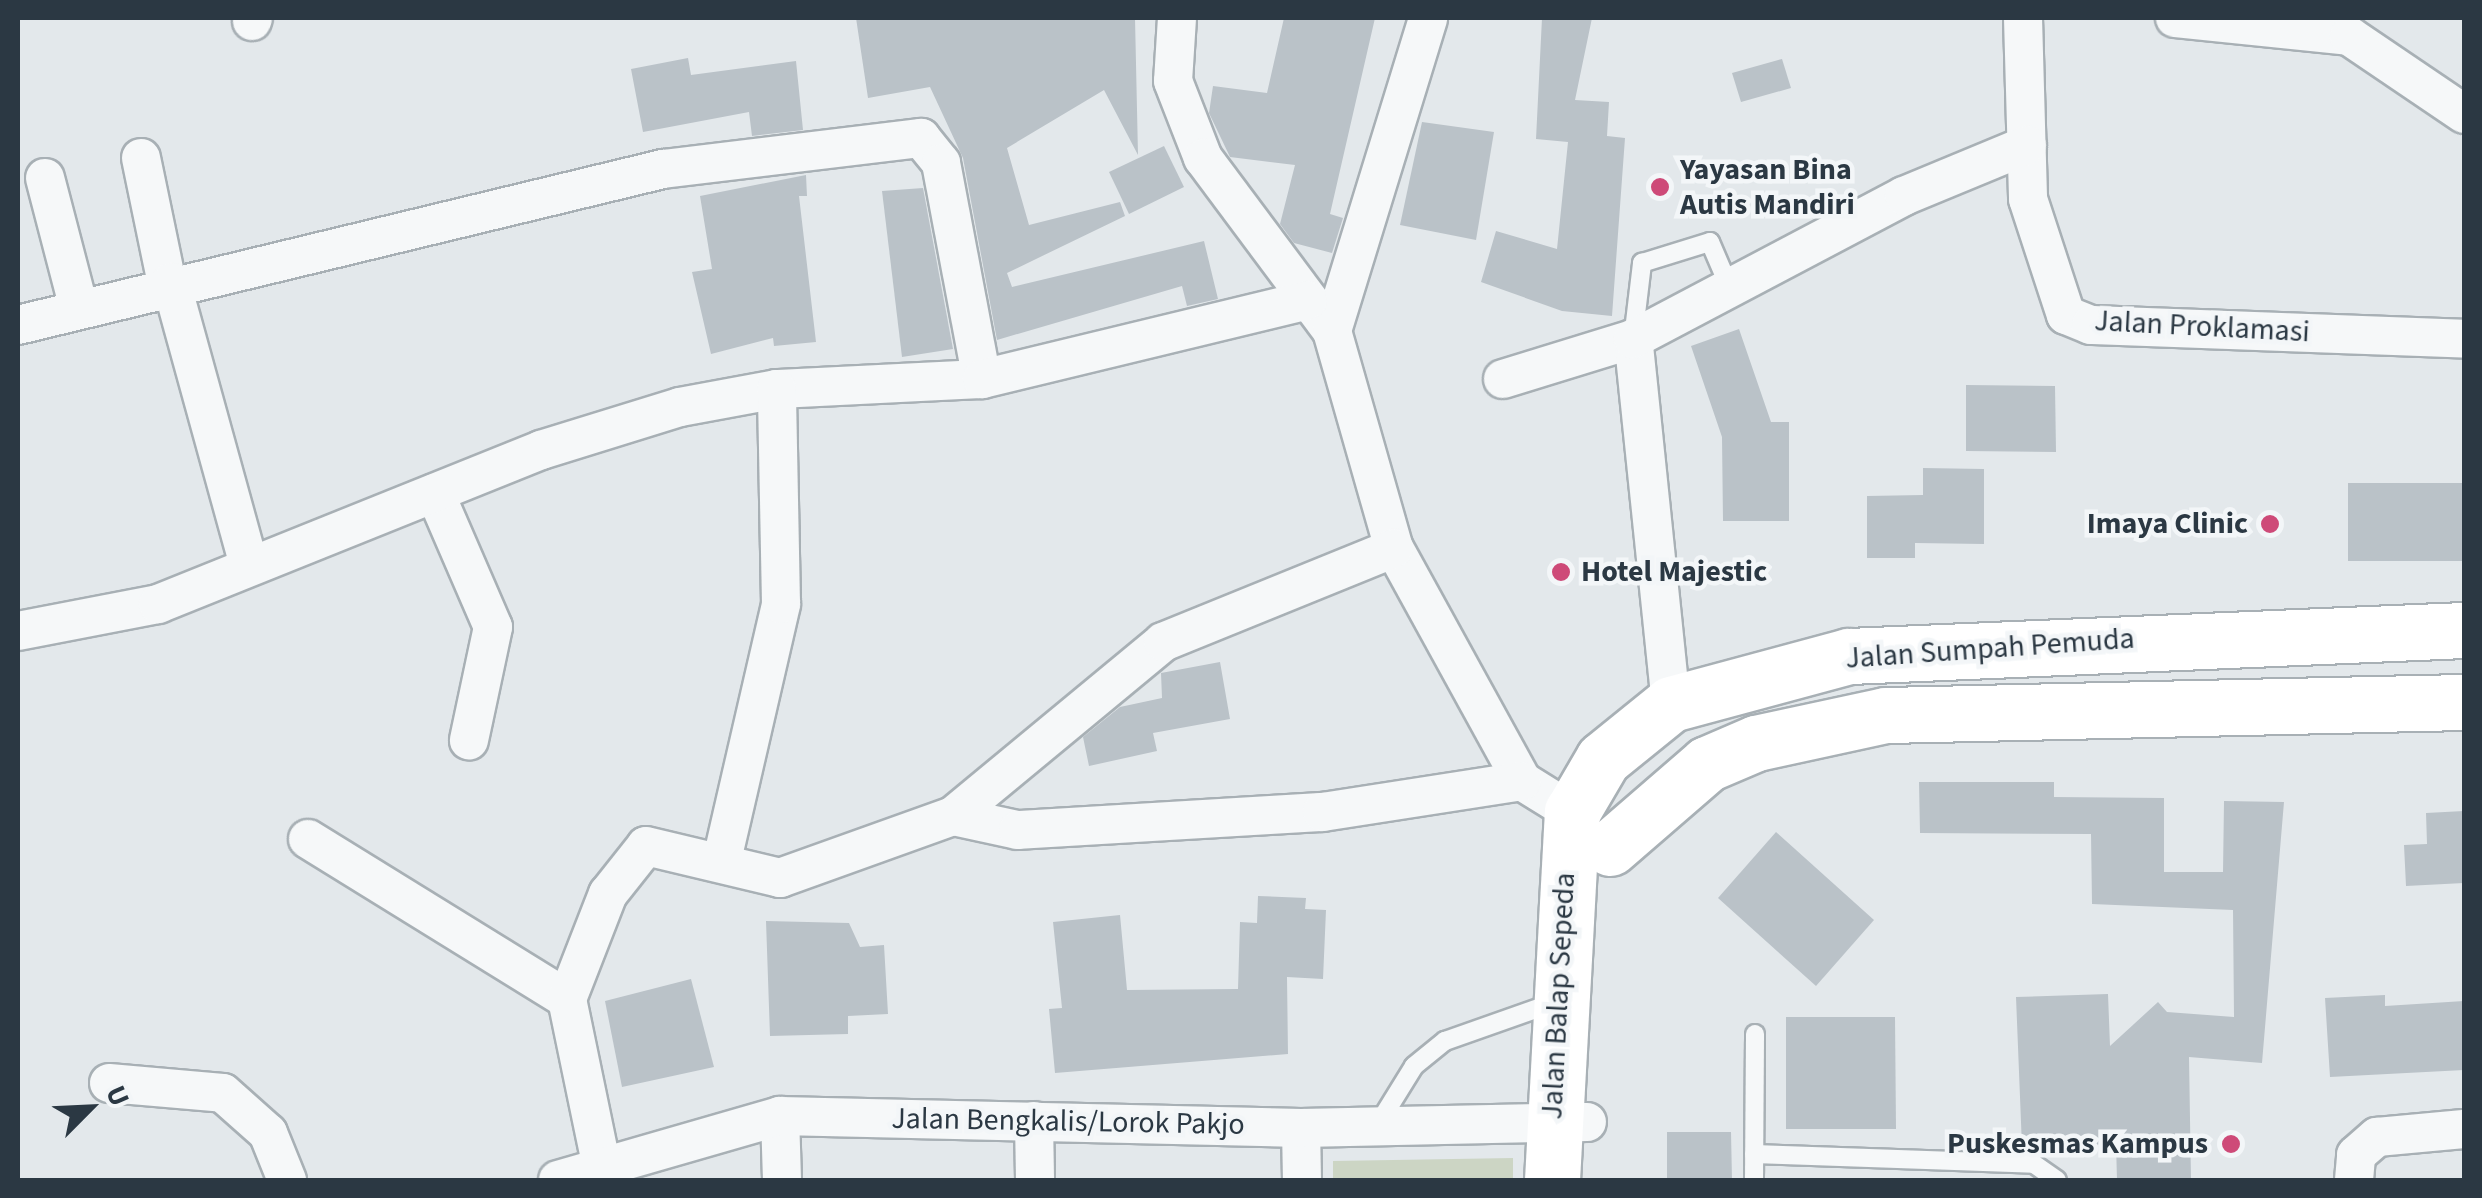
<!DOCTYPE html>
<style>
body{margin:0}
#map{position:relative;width:2482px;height:1198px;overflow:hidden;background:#e3e8eb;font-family:"Source Sans 3",sans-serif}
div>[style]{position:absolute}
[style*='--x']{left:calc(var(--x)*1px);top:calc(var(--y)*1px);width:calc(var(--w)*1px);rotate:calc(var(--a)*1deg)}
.green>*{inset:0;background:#ccd5c4}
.building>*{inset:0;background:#bac2c8}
.roads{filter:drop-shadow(2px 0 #a8b0b5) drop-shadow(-2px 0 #a8b0b5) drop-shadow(0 2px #a8b0b5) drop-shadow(0 -2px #a8b0b5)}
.lane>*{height:18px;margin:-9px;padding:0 9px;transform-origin:9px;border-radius:9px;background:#f6f8f9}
.street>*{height:38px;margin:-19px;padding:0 19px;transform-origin:19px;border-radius:19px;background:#f6f8f9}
.primary>*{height:55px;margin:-27.5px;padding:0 27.5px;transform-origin:27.5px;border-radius:27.5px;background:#fff}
.dots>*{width:28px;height:28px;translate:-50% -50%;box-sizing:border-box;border:5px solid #f3f6f8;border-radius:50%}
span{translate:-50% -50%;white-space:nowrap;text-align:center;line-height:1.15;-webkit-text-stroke:9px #f3f6f8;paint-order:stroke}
.poi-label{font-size:30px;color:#2b3843;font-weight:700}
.left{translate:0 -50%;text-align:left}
.right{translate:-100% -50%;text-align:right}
.street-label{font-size:30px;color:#2b3843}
.frame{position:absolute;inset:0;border:20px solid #2b3843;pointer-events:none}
.north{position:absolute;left:40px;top:1058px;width:100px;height:100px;-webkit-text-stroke:8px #f3f6f8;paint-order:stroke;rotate:66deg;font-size:28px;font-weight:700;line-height:40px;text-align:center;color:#2b3843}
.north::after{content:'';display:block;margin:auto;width:35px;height:45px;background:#2b3843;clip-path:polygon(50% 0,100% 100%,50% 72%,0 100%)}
</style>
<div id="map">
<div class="green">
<div style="clip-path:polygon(1513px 1158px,1513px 1180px,1333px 1180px,1333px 1161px)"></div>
</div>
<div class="building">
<div style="clip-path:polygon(856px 18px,1135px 18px,1138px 155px,1104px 90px,1007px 148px,1029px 225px,1120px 202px,1125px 216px,1007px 273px,1012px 287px,1204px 241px,1218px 299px,1187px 306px,1182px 286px,997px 340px,963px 158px,930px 87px,868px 98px)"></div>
<div style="clip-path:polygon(1284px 18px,1375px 18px,1330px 214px,1343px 218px,1332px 253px,1294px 243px,1280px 224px,1295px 165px,1230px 157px,1209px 113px,1213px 86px,1267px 93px)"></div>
<div style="clip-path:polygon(1542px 18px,1592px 18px,1575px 100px,1609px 102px,1607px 136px,1625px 138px,1612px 316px,1562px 311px,1481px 282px,1496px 231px,1557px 249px,1568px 142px,1536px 139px)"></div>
<div style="clip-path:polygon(688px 58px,691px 75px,796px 61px,803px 130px,752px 136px,749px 112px,643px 132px,631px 69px)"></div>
<div style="clip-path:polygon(1782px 59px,1791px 88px,1741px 102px,1732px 73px)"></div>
<div style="clip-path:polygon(1422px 122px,1494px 132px,1476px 240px,1400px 225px)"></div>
<div style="clip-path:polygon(1164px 146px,1184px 187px,1129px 214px,1109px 172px)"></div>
<div style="clip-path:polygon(806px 175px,807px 196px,799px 196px,816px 342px,774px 346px,773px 338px,711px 354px,692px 272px,712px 269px,700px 196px)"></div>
<div style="clip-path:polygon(923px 188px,953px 349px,902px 357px,882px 191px)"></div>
<div style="clip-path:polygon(1739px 329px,1771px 422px,1789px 422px,1789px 521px,1723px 521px,1722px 437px,1691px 346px)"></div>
<div style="clip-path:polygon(1966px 385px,2055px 386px,2056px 452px,1966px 451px)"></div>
<div style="clip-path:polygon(1923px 468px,1984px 469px,1984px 544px,1915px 543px,1915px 558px,1867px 558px,1867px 496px,1923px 495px)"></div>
<div style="clip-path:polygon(2348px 483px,2464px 483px,2464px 561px,2348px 561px)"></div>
<div style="clip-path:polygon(1220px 662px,1230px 719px,1153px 733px,1157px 751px,1089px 766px,1083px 737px,1120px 707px,1162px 698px,1161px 673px)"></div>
<div style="clip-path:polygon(1919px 782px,2054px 782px,2054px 797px,2164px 798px,2164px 872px,2223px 872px,2224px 801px,2284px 802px,2262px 1063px,2189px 1057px,2191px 1180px,2117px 1180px,2116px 1144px,2022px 1147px,2016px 997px,2108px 994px,2110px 1046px,2158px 1002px,2167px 1012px,2234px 1017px,2233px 910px,2092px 904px,2091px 834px,1920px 833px)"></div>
<div style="clip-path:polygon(2464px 811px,2464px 883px,2406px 886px,2404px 845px,2427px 844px,2426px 813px)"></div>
<div style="clip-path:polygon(1776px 832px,1874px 920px,1816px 986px,1718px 898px)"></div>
<div style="clip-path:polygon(1258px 896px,1306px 898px,1305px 909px,1326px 910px,1323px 979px,1287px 977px,1288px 1054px,1055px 1073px,1049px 1009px,1062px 1008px,1053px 922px,1120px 915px,1127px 990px,1238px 989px,1240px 922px,1257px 923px)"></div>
<div style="clip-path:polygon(766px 921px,849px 923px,860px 947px,884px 945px,888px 1014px,848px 1016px,848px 1034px,770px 1036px)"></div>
<div style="clip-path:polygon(691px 979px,714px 1067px,622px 1087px,605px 1001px)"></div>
<div style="clip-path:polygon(2385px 995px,2385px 1006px,2464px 1001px,2464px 1070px,2330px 1077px,2325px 998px)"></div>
<div style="clip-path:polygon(1786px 1017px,1895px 1017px,1896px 1129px,1786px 1129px)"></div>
<div style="clip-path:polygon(1667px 1132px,1731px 1132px,1732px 1180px,1667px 1180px)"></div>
</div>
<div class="roads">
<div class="lane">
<div style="--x:1633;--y:339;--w:77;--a:-83.2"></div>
<div style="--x:1642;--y:263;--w:71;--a:-17.2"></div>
<div style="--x:1710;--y:242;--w:53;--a:66.8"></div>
<div style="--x:1377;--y:1126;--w:70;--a:-58.3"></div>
<div style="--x:1414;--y:1066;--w:40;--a:-39"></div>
<div style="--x:1445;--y:1041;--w:118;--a:-19.4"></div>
<div style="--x:1754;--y:1154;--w:280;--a:2"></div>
<div style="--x:2034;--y:1164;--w:28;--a:35"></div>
<div style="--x:1754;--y:1180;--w:146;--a:-89.6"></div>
</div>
<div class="street">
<div style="--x:1177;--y:18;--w:63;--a:93.6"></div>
<div style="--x:1173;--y:81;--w:83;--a:68.7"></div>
<div style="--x:1203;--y:158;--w:216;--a:53.3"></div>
<div style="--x:1332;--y:331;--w:226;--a:74.1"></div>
<div style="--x:1394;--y:548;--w:266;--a:61.2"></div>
<div style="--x:1522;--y:781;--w:59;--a:31.8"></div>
<div style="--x:2023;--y:18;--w:181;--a:88.4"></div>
<div style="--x:2028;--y:199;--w:122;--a:71.9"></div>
<div style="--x:2066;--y:315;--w:27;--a:22"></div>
<div style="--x:2091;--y:325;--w:373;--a:2.1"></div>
<div style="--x:2175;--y:18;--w:175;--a:5.9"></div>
<div style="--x:2349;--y:36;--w:139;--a:34.1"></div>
<div style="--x:252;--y:21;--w:3;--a:-72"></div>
<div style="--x:141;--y:158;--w:129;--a:78.3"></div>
<div style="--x:45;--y:178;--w:131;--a:75.4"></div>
<div style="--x:171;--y:282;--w:290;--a:74.6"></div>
<div style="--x:18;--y:325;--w:664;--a:-13.6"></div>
<div style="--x:663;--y:169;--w:260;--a:-6.9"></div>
<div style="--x:921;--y:138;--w:32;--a:51"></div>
<div style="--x:941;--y:163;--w:220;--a:79.3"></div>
<div style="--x:1332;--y:331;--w:327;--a:-72.9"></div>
<div style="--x:1503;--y:379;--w:136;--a:-17.1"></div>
<div style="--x:435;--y:493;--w:146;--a:66.6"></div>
<div style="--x:493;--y:627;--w:116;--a:102"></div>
<div style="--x:18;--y:631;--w:143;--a:-10.9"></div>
<div style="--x:158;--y:604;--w:413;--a:-21.9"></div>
<div style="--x:541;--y:450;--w:145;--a:-17.2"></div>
<div style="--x:680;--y:407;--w:99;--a:-10.5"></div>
<div style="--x:777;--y:389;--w:205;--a:-2.8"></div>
<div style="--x:982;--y:379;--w:335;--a:-13.6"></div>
<div style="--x:1671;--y:704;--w:367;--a:-95.9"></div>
<div style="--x:1633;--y:339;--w:306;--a:-27.8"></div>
<div style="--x:1904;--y:196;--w:133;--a:-22.5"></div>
<div style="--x:953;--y:816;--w:273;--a:-39.6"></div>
<div style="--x:1163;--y:642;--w:249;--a:-22.1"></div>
<div style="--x:308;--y:839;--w:304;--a:31.7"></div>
<div style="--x:722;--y:860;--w:263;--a:-77"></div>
<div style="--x:781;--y:604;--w:215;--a:-91.1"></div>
<div style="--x:109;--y:1083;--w:114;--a:5"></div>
<div style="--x:223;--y:1093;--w:60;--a:41.6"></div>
<div style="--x:268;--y:1133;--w:51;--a:68"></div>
<div style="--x:780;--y:1116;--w:64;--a:88.2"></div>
<div style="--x:1034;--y:1121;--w:59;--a:89"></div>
<div style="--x:1301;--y:1128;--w:52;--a:88.9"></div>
<div style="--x:602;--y:1168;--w:173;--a:-101.7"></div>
<div style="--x:567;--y:999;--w:113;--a:-68.7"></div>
<div style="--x:608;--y:894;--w:61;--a:-51.6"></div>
<div style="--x:646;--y:846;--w:138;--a:13.4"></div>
<div style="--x:780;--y:878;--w:184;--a:-19.7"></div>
<div style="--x:953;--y:816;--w:66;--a:12.2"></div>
<div style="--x:1018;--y:830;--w:305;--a:-3.4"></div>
<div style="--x:1322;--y:812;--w:202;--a:-8.8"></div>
<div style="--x:558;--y:1180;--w:231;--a:-16.1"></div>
<div style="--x:780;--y:1116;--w:521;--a:1.32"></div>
<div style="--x:1301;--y:1128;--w:286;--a:-1.2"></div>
<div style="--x:2354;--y:1180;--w:25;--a:-85"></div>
<div style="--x:2356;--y:1155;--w:28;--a:-41"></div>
<div style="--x:2377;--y:1137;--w:87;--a:-5.3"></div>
</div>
<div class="primary">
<div style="--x:1610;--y:848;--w:128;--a:-40.9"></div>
<div style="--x:1707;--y:764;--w:53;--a:-23.2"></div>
<div style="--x:1756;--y:743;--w:133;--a:-12.2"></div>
<div style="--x:1886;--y:715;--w:578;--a:-1.29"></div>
<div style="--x:1552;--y:1180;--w:369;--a:-86.9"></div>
<div style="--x:1572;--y:812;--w:61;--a:-59.7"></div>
<div style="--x:1603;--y:759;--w:87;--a:-39"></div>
<div style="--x:1671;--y:704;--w:184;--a:-15.1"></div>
<div style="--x:1849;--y:656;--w:616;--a:-2.42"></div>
</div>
</div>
<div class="dots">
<div style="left:1660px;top:187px;background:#ce4a78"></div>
<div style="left:2270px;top:524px;background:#ce4a78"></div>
<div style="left:1561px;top:572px;background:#ce4a78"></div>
<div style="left:2231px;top:1144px;background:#ce4a78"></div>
</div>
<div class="poi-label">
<span class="left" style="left:1680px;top:187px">Yayasan Bina<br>Autis Mandiri</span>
<span class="right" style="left:2248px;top:524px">Imaya Clinic</span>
<span class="left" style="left:1581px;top:572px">Hotel Majestic</span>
<span class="right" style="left:2208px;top:1144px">Puskesmas Kampus</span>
</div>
<div class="street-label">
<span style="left:2202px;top:327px;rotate:3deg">Jalan Proklamasi</span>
<span style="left:1990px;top:649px;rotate:-4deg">Jalan Sumpah Pemuda</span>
<span style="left:1559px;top:996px;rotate:-87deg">Jalan Balap Sepeda</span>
<span style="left:1068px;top:1122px;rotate:1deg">Jalan Bengkalis/Lorok Pakjo</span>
</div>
<div class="frame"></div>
<div class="north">U</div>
</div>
